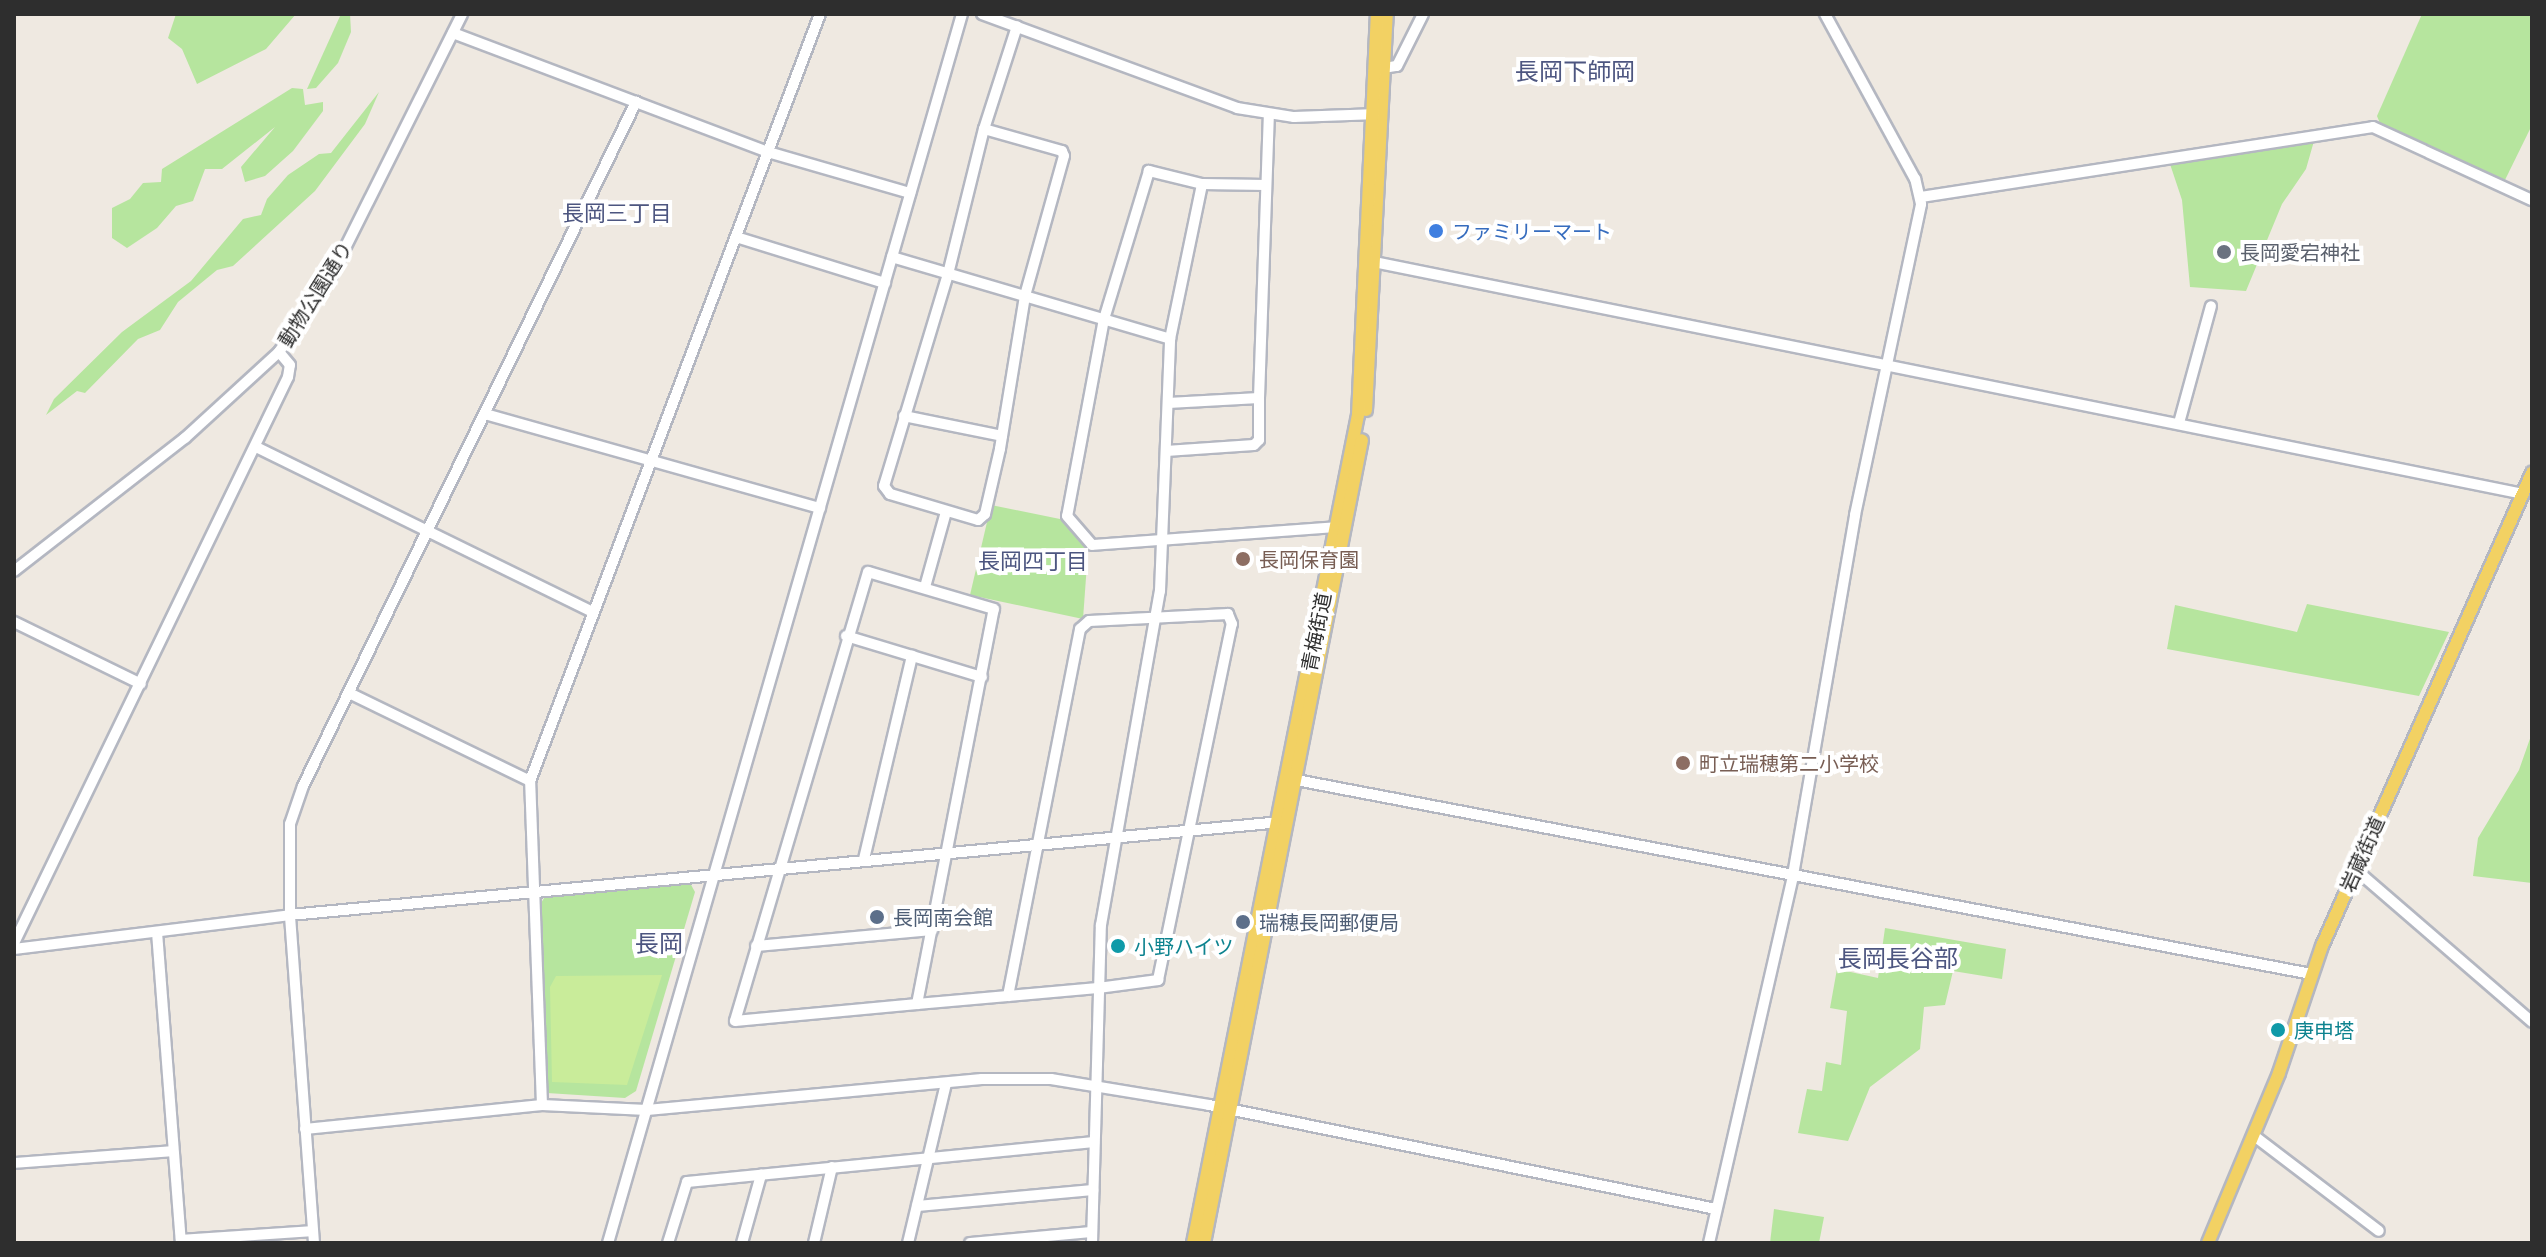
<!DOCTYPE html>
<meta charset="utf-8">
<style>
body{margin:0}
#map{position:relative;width:2546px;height:1257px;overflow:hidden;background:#efe9e1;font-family:Quicksand,"Noto Sans JP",sans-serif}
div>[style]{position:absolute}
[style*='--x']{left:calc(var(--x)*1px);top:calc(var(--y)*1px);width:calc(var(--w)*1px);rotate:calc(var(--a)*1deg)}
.green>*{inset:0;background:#b6e59e}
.pitch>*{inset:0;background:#c9ec9a}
.roads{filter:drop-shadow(2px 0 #b4b7c1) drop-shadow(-2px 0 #b4b7c1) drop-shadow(0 2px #b4b7c1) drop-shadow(0 -2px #b4b7c1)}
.minor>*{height:10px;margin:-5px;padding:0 5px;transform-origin:5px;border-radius:5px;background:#fff}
.major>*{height:12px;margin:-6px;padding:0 6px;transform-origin:6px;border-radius:6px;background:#f2d163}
.dots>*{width:22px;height:22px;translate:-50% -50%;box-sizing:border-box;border:4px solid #fff;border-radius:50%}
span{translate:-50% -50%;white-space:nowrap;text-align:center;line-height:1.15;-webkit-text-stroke:8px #fff;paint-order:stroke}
.shop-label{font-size:20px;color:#366cbe}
.left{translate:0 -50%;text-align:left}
.worship-label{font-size:20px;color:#5b616d}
.street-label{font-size:20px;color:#2e2e2e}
.education-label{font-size:20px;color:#785e54}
.service-label{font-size:20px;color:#4e5e75}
.culture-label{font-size:20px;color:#0d838f}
.neighbourhood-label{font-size:22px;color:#4d5680}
.quarter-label{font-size:24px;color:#4d5680}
.frame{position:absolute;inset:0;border:16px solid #2e2e2e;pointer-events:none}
</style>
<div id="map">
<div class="green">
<div style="clip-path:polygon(176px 14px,296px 14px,266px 49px,197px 84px,182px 49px,168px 38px)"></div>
<div style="clip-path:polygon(341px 14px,350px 14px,351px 32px,338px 63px,316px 88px,307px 89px)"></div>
<div style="clip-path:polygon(2422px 14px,2532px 14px,2532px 125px,2504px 182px,2381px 126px,2377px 116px)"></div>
<div style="clip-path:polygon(292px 88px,303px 89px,305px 105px,323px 102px,323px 111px,293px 151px,265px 176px,245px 182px,241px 167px,275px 127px,222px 169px,205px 169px,193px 201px,176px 206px,157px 228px,127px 248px,112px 238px,112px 208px,130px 199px,143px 183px,161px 182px,162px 169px)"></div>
<div style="clip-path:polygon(379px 92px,365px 124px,315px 191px,233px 266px,217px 270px,178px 302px,160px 330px,138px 339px,85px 393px,77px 391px,46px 415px,54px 399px,122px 332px,191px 281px,243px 219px,261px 215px,267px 199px,288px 175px,319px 154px,331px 153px)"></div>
<div style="clip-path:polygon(2316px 134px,2306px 169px,2282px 204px,2246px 291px,2190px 287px,2182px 200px,2170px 164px,2278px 148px)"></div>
<div style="clip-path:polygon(991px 505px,1060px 519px,1088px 550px,1083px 619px,970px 595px)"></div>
<div style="clip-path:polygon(2307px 604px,2449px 632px,2419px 696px,2167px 649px,2175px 605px,2297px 632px)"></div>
<div style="clip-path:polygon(2532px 733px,2532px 883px,2473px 876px,2478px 838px,2519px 770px)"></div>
<div style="clip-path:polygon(690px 883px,695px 892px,636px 1091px,625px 1098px,547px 1093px,541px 903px,546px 895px)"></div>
<div style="clip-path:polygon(1885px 928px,2006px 949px,2002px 979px,1953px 971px,1945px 1005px,1924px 1007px,1920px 1049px,1870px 1087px,1848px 1141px,1798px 1133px,1807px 1089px,1822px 1091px,1826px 1062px,1841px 1065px,1847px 1011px,1830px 1008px,1837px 969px,1878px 978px)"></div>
<div style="clip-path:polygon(1774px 1209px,1824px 1217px,1819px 1243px,1770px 1243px)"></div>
</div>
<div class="pitch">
<div style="clip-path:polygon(662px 975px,627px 1085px,552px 1082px,550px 987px,556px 976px)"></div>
</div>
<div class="roads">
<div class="minor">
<div style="--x:982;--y:14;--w:272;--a:20.2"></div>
<div style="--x:1237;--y:108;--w:58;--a:9"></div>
<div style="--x:1294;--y:117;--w:84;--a:-2"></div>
<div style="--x:453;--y:33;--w:337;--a:20.7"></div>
<div style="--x:768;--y:152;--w:148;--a:16.1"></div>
<div style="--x:1377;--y:69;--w:20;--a:-9"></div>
<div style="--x:1397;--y:66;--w:58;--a:-63.4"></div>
<div style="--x:984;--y:129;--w:81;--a:15.8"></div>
<div style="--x:1062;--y:151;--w:5;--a:68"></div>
<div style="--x:1064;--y:156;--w:145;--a:105.6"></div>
<div style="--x:1025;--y:296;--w:155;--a:99.3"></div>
<div style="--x:1000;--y:449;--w:67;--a:103"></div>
<div style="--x:985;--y:514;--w:9;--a:139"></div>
<div style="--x:978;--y:520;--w:92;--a:-163.5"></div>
<div style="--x:890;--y:494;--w:10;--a:-127"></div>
<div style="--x:884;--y:486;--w:221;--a:-73.2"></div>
<div style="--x:948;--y:274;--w:149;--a:-76.1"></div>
<div style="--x:984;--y:129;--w:108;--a:-72.2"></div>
<div style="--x:1266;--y:185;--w:64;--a:-179.1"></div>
<div style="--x:1202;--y:184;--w:55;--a:-166.2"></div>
<div style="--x:1149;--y:171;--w:155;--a:106.9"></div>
<div style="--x:1104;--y:319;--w:200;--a:100.6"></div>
<div style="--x:1067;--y:516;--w:38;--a:49"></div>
<div style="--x:1092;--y:545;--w:246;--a:-4.2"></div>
<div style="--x:1921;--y:197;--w:457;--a:-8.8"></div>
<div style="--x:2373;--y:127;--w:175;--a:24.7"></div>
<div style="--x:736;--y:237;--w:156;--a:17.2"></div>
<div style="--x:892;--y:257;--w:290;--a:16.4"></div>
<div style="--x:1369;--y:261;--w:1177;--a:11.41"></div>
<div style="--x:1168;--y:403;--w:91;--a:-3.1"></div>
<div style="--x:1259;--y:398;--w:283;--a:-88"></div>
<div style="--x:485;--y:414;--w:348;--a:15.7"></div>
<div style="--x:904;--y:416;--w:100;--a:11.5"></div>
<div style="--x:2179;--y:423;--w:121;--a:-74.7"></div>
<div style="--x:256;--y:447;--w:375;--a:26.1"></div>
<div style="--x:1166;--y:451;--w:88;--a:-3.9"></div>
<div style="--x:1254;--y:445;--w:7;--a:-45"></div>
<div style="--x:1259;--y:440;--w:42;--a:-90"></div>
<div style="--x:14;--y:571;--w:217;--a:-37.9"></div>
<div style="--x:185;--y:438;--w:127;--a:-42.5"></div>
<div style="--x:279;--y:352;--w:92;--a:-55.6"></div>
<div style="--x:331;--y:276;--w:293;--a:-63.4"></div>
<div style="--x:925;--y:587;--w:78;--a:-74.4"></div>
<div style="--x:14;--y:622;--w:141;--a:26"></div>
<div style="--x:846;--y:636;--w:142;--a:16.8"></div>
<div style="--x:349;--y:693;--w:201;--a:25.9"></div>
<div style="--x:1291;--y:779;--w:1038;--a:10.82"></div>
<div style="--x:864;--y:859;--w:209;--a:-76.7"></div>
<div style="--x:2355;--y:869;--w:234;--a:40.8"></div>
<div style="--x:157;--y:932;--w:312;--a:85.6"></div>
<div style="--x:14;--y:943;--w:629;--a:-64.17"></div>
<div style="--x:288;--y:377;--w:12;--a:-81"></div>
<div style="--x:290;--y:365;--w:17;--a:-130"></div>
<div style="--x:756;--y:946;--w:177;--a:-5.2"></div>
<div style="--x:14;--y:949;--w:278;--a:-7"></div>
<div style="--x:290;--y:915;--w:996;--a:-5.36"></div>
<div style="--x:917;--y:1004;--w:402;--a:-79"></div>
<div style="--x:994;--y:609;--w:131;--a:-163.6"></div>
<div style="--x:868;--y:572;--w:468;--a:106.5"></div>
<div style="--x:735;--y:1021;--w:183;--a:-5.3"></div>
<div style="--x:917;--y:1004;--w:91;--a:-5"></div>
<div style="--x:1008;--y:996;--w:90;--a:-5.1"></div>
<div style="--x:1098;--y:988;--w:61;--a:-7.6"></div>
<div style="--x:1158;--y:980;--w:364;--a:-78.3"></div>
<div style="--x:1232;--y:624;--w:11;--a:-112"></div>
<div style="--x:1228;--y:614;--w:139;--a:177.1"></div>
<div style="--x:1089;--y:621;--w:12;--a:138"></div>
<div style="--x:1080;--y:629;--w:374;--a:101.1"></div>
<div style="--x:542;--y:1105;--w:324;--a:-92.1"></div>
<div style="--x:530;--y:781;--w:820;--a:-69.29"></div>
<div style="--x:305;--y:1129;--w:238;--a:-5.8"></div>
<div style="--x:542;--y:1105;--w:105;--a:2.7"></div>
<div style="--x:647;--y:1110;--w:336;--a:-5.3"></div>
<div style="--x:982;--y:1079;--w:69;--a:0"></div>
<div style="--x:1051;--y:1079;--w:160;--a:9.3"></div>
<div style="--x:1209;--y:1105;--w:518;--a:11.59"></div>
<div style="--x:2253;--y:1135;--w:158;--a:37.3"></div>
<div style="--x:14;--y:1163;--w:159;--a:-4.3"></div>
<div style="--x:917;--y:1206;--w:177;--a:-5.2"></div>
<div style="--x:181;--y:1240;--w:132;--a:-3.9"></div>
<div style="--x:314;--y:1243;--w:329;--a:-94.2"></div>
<div style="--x:290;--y:915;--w:91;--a:-90"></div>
<div style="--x:290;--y:824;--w:40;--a:-71.1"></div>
<div style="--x:303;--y:786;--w:761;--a:-64.04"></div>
<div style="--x:608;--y:1243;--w:1279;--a:-73.93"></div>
<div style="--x:668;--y:1243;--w:64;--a:-72.7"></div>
<div style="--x:687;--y:1182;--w:409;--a:-5.6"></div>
<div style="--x:742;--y:1243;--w:71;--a:-74.4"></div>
<div style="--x:814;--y:1243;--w:78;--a:-76.7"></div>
<div style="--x:908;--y:1243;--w:164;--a:-76.6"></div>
<div style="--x:970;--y:1243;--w:122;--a:-5.2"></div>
<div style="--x:1092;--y:1243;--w:318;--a:-88.4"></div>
<div style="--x:1101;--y:925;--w:339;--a:-80"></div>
<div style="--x:1160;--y:591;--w:252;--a:-87.7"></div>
<div style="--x:1170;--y:339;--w:158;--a:-78.3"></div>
<div style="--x:1709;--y:1243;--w:377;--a:-77.1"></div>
<div style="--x:1793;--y:875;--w:365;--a:-80.2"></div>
<div style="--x:1855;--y:515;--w:318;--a:-78"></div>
<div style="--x:1921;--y:204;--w:26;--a:-103"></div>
<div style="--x:1915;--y:179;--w:188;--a:-118.6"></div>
</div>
<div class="major">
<div style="--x:1366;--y:410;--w:397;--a:-87"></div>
<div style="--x:1193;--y:1243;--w:844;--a:-78.73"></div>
<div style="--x:1358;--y:415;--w:401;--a:-87.3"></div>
<div style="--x:1204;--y:1243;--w:818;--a:-78.87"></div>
<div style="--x:2208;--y:1243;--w:184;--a:-67.3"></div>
<div style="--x:2279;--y:1073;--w:134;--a:-71.3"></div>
<div style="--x:2322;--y:946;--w:518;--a:-66.06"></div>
</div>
</div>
<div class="dots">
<div style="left:1436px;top:231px;background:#3f7fe0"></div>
<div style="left:2224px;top:252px;background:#6b7280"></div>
<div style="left:1243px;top:559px;background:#8d6e63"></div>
<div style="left:1683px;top:763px;background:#8d6e63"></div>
<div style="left:877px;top:917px;background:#5c6f8a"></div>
<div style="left:1243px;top:922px;background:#5c6f8a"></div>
<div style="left:1118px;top:946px;background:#0f9aa8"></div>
<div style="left:2278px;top:1030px;background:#0f9aa8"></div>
</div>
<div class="shop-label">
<span class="left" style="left:1452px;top:231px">ファミリーマート</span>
</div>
<div class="worship-label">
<span class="left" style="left:2240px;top:252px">長岡愛宕神社</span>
</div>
<div class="street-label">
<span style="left:315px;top:294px;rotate:-58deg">動物公園通り</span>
<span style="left:1316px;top:632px;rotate:-79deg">青梅街道</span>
<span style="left:2362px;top:854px;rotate:-66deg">岩蔵街道</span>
</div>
<div class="education-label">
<span class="left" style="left:1259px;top:559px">長岡保育園</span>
<span class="left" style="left:1699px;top:763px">町立瑞穂第二小学校</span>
</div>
<div class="service-label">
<span class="left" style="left:893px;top:917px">長岡南会館</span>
<span class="left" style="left:1259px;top:922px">瑞穂長岡郵便局</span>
</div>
<div class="culture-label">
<span class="left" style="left:1134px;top:946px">小野ハイツ</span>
<span class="left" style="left:2294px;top:1030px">庚申塔</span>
</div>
<div class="neighbourhood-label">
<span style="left:617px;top:214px">長岡三丁目</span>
<span style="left:1033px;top:562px">長岡四丁目</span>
</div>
<div class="quarter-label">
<span style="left:1575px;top:72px">長岡下師岡</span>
<span style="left:659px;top:944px">長岡</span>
<span style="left:1898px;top:959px">長岡長谷部</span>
</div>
<div class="frame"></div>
</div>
